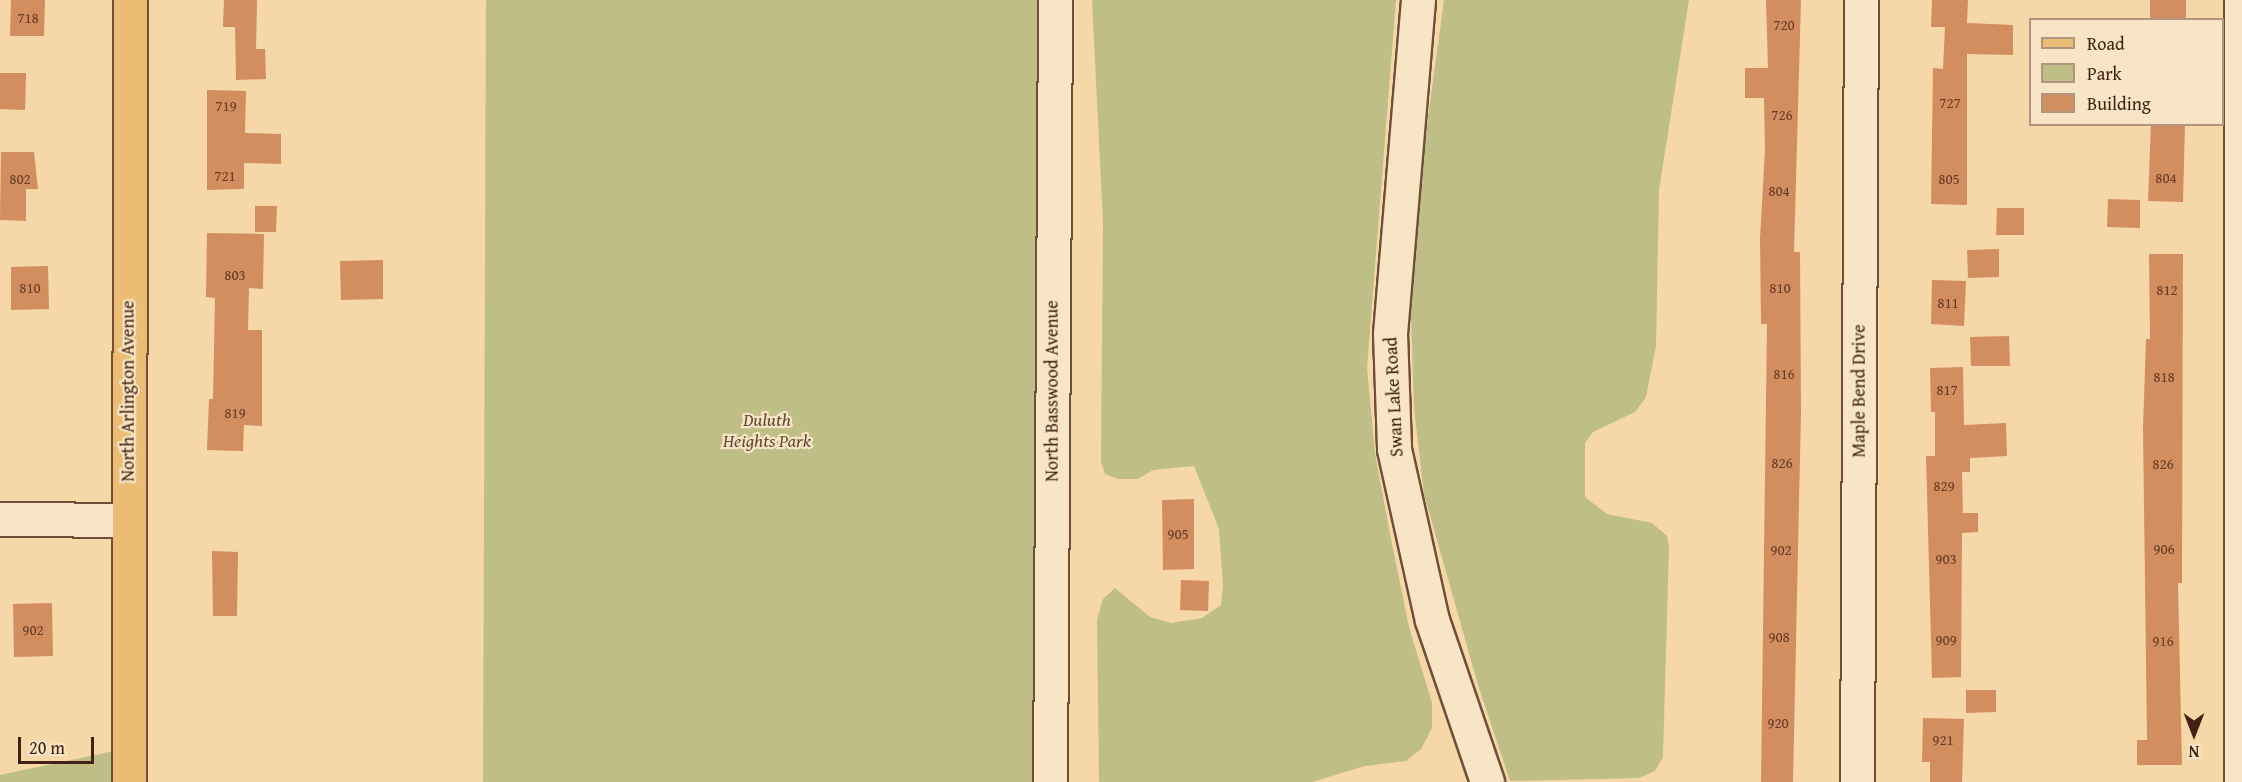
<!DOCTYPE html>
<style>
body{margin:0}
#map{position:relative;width:2242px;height:782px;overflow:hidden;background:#f5d7a8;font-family:"Gentium Book Plus",serif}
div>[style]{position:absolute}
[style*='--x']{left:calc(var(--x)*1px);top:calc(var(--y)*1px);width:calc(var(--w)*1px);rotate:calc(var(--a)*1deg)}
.green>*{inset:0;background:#bebe86}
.building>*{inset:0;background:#d38e5f}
.roads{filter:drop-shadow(2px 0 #704e38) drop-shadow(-2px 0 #704e38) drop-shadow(0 2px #704e38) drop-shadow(0 -2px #704e38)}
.minor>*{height:33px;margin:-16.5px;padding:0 16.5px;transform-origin:16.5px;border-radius:16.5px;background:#f8e5c6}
.major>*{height:33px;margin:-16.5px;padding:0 16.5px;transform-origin:16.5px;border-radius:16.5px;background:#eabc74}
span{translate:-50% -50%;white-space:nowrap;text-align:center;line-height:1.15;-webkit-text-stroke:4.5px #f8e5c6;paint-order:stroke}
.number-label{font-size:15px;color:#673c26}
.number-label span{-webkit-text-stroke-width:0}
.street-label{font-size:18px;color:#432013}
.park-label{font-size:18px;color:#624830;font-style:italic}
.legend{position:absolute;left:2029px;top:18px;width:195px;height:108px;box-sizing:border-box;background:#f8e5c6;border:2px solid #b0967e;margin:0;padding:8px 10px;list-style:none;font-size:18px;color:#432013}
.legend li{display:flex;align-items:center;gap:12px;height:30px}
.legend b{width:30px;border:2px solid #b0967e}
.north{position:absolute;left:2164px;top:704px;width:60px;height:60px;-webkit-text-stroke:4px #f8e5c6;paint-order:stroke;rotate:180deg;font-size:16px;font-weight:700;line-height:24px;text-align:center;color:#432013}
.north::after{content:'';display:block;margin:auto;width:21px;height:27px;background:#432013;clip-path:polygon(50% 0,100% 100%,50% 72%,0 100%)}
.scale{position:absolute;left:18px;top:737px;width:76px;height:27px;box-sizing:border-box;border:3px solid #432013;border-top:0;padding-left:8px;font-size:18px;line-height:21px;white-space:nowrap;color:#432013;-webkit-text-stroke:4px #f8e5c6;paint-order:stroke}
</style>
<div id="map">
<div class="green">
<div style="clip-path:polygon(486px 0,1055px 0,1050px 782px,483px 782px)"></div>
<div style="clip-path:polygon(1092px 0,1396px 0,1367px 368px,1375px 453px,1389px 529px,1409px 627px,1432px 703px,1432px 728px,1421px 749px,1406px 761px,1365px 766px,1312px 782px,1099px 782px,1097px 620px,1103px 599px,1115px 588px,1150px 617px,1171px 623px,1202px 618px,1221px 605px,1223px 585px,1219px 529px,1194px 466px,1153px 470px,1138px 479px,1118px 479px,1105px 474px,1101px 462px,1103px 223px)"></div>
<div style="clip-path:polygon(1444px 0,1689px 0,1659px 190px,1656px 346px,1646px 397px,1635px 412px,1593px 432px,1585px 443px,1585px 497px,1607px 514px,1652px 523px,1667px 536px,1669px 546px,1663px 757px,1655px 771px,1639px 778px,1510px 781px,1478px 685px,1424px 494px,1414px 408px,1411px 317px,1417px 199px)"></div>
<div style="clip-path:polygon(128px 748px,127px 782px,0 782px,0 775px)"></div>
</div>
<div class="building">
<div style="clip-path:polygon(11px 0,45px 0,44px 36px,10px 36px)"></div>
<div style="clip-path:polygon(224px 0,257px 0,256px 49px,265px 49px,266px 79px,236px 80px,235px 27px,223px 27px)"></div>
<div style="clip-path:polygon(1766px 0,1801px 0,1794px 252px,1800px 252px,1801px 411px,1793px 782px,1761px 782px,1767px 324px,1761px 324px,1760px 238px,1765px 150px,1764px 98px,1745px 98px,1745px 68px,1768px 68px)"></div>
<div style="clip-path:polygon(1932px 0,1968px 0,1967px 23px,2013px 25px,2013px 55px,1967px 54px,1967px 205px,1931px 204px,1933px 68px,1943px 69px,1945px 27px,1931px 27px)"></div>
<div style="clip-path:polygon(2150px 0,2186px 0,2186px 20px,2150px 20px)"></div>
<div style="clip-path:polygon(0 73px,26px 73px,25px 110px,0 109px)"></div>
<div style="clip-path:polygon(207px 90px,246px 91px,245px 133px,281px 134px,281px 164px,244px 163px,244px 189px,207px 190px)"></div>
<div style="clip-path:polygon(2151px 124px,2185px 124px,2183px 202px,2148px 201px)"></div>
<div style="clip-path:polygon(1px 152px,34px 152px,38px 189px,26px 189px,26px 221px,0 220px)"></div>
<div style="clip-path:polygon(2108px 199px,2140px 200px,2140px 228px,2107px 227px)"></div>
<div style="clip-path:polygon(255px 206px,277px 206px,276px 232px,255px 232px)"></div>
<div style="clip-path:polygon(1997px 208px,2024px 208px,2024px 235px,1996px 235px)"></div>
<div style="clip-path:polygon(207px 233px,264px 234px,263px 289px,249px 288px,248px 330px,262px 330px,262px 426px,244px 425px,243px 451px,207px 450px,209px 399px,213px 399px,215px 298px,206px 297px)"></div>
<div style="clip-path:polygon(1999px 249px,1999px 277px,1968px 278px,1967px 250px)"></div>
<div style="clip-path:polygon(2149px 254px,2183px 254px,2182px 583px,2178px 583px,2182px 765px,2137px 765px,2137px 740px,2147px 740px,2143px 428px,2146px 339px,2150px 339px)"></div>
<div style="clip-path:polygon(383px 260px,383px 299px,341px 300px,340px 261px)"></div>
<div style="clip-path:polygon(48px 266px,49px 309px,11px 310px,11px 267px)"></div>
<div style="clip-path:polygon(1932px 280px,1966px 281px,1964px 326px,1931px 324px)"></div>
<div style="clip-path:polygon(2009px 336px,2010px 366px,1971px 366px,1970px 337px)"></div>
<div style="clip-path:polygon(1963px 367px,1964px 425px,2006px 423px,2007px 456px,1970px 458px,1970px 472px,1962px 472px,1963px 513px,1978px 513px,1978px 532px,1962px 533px,1961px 677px,1932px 678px,1926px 456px,1935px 456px,1935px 412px,1931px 412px,1930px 368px)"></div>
<div style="clip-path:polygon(1194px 499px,1194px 569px,1163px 570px,1162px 500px)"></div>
<div style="clip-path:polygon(212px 551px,238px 552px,237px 616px,213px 616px)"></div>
<div style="clip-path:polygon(1181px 580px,1209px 581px,1208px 611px,1180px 610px)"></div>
<div style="clip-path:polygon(52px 603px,53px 656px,14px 657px,13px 604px)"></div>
<div style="clip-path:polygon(1966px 690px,1996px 690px,1996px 712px,1966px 713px)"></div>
<div style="clip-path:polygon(1923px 718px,1964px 719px,1962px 782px,1930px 782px,1930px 762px,1922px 762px)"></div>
</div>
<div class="roads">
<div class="minor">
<div style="--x:1418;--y:0;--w:334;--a:94.8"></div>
<div style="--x:1390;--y:333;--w:116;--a:88"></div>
<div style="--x:1394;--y:449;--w:175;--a:77.5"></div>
<div style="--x:1432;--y:620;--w:171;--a:71.2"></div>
<div style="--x:2241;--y:0;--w:782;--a:90"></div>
<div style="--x:0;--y:519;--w:128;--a:0.4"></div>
<div style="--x:1050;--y:782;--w:782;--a:-89.63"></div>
<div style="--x:1857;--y:782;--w:782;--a:-89.71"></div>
</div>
<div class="major">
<div style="--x:129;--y:782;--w:782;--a:-89.93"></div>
</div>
</div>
<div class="number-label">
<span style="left:28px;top:18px">718</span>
<span style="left:1784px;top:25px">720</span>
<span style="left:1950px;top:103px">727</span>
<span style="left:226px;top:106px">719</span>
<span style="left:1782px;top:115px">726</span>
<span style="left:225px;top:176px">721</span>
<span style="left:2166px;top:178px">804</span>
<span style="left:20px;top:179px">802</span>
<span style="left:1949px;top:179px">805</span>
<span style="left:1779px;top:191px">804</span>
<span style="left:235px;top:275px">803</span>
<span style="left:30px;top:288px">810</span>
<span style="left:1780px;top:288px">810</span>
<span style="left:2167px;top:290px">812</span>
<span style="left:1948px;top:303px">811</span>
<span style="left:1784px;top:374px">816</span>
<span style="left:2164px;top:377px">818</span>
<span style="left:1947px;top:390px">817</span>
<span style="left:235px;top:413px">819</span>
<span style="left:1782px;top:463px">826</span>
<span style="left:2163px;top:464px">826</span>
<span style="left:1944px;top:486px">829</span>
<span style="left:1178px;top:534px">905</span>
<span style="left:2164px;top:549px">906</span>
<span style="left:1781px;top:550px">902</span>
<span style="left:1946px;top:559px">903</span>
<span style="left:33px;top:630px">902</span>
<span style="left:1779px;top:637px">908</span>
<span style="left:1946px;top:640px">909</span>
<span style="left:2163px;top:641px">916</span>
<span style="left:1778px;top:723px">920</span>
<span style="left:1943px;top:740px">921</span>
</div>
<div class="street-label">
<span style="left:128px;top:391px;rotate:-90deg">North Arlington Avenue</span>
<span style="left:1052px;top:391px;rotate:-90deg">North Basswood Avenue</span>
<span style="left:1859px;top:391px;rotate:-90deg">Maple Bend Drive</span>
<span style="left:1394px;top:397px;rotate:-93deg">Swan Lake Road</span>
</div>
<div class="park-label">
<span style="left:767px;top:431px">Duluth<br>Heights Park</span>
</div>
<ul class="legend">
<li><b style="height:8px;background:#eabc74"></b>Road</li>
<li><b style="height:16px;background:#bebe86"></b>Park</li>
<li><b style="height:16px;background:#d38e5f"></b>Building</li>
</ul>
<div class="north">N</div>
<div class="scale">20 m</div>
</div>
